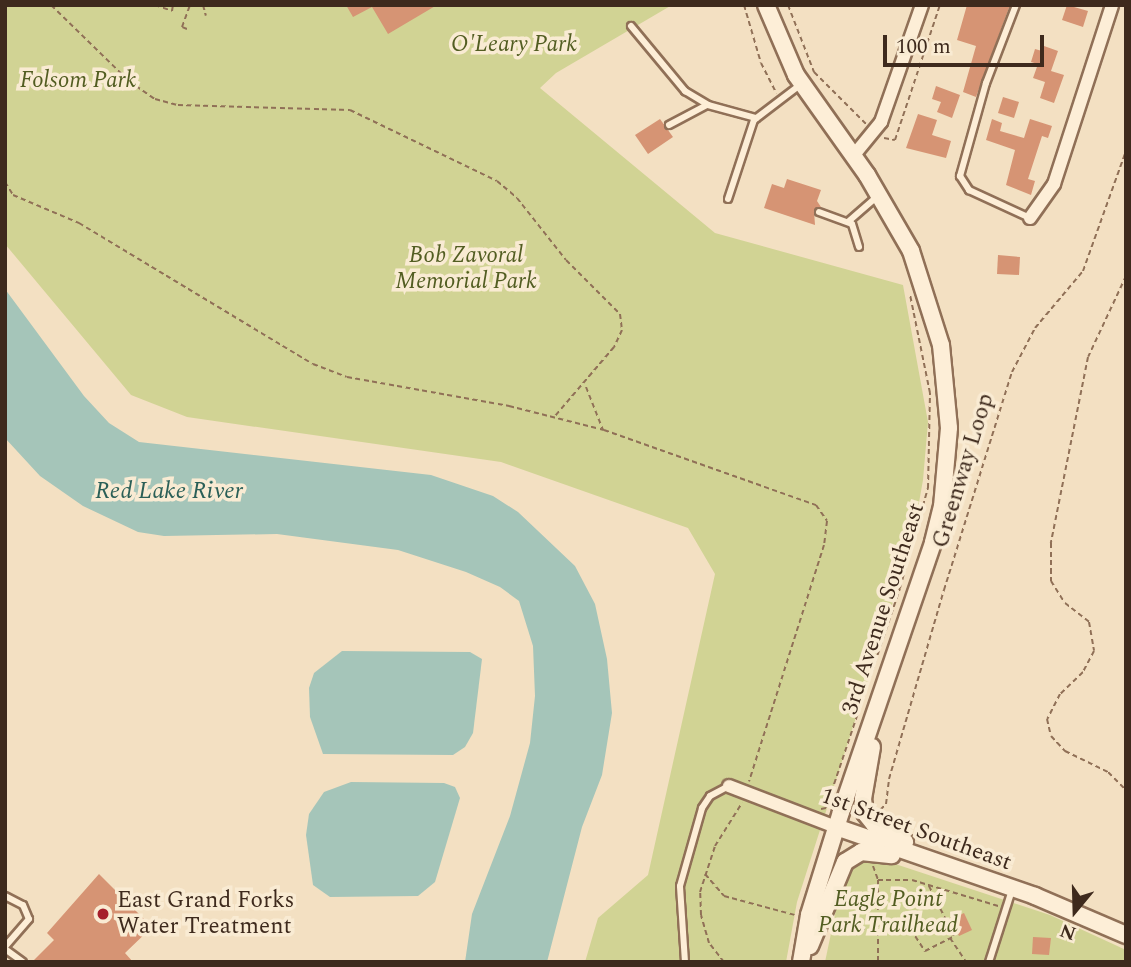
<!DOCTYPE html>
<style>
body{margin:0}
#map{position:relative;width:1131px;height:967px;overflow:hidden;background:#f3e0c2;font-family:Spectral,serif}
div>[style]{position:absolute}
[style*='--x']{left:calc(var(--x)*1px);top:calc(var(--y)*1px);width:calc(var(--w)*1px);rotate:calc(var(--a)*1deg)}
.green>*{inset:0;background:#d1d394}
.water>*{inset:0;background:#a5c5b9}
.building>*{inset:0;background:#d69474}
.path>*{height:2px;margin-top:-1px;transform-origin:0;background:repeating-linear-gradient(90deg,#907057 0 5px,transparent 0 8.5px)}
.roads{filter:drop-shadow(2px 0 #907057) drop-shadow(-2px 0 #907057) drop-shadow(0 2px #907057) drop-shadow(0 -2px #907057)}
.lane>*{height:6px;margin:-3px;padding:0 3px;transform-origin:3px;border-radius:3px;background:#fdeed7}
.street>*{height:12px;margin:-6px;padding:0 6px;transform-origin:6px;border-radius:6px;background:#fdeed7}
.secondary>*{height:16px;margin:-8px;padding:0 8px;transform-origin:8px;border-radius:8px;background:#fdeed7}
.dots>*{width:19px;height:19px;translate:-50% -50%;box-sizing:border-box;border:4px solid #f9ebd3;border-radius:50%}
span{translate:-50% -50%;white-space:nowrap;text-align:center;line-height:1.15;-webkit-text-stroke:7px #f9ebd3;paint-order:stroke}
.park-label{font-size:23px;color:#525d21;font-style:italic}
.street-label{font-size:23px;color:#3e2a1d}
.poi-label{font-size:23px;color:#3e2a1d}
.left{translate:0 -50%;text-align:left}
.water-label{font-size:24px;color:#2a5f57;font-style:italic}
.frame{position:absolute;inset:0;border:7px solid #3e2a1d;pointer-events:none}
.north{position:absolute;left:1040px;top:876px;width:70px;height:70px;-webkit-text-stroke:5px #f9ebd3;paint-order:stroke;rotate:199deg;font-size:19px;font-weight:700;line-height:28px;text-align:center;color:#3e2a1d}
.north::after{content:'';display:block;margin:auto;width:24px;height:32px;background:#3e2a1d;clip-path:polygon(50% 0,100% 100%,50% 72%,0 100%)}
.scale{position:absolute;left:883px;top:35px;width:161px;height:32px;box-sizing:border-box;border:4px solid #3e2a1d;border-top:0;padding-left:9px;font-size:21px;line-height:24px;white-space:nowrap;color:#3e2a1d;-webkit-text-stroke:5px #f9ebd3;paint-order:stroke}
</style>
<div id="map">
<div class="green">
<div style="clip-path:polygon(5px 5px,672px 5px,556px 73px,540px 88px,715px 233px,903px 285px,928px 422px,923px 480px,912px 542px,797px 902px,786px 962px,585px 962px,598px 918px,648px 875px,715px 574px,688px 528px,501px 462px,187px 417px,131px 395px,5px 244px)"></div>
<div style="clip-path:polygon(874px 857px,1050px 915px,1126px 950px,1126px 962px,825px 962px,842px 881px,853px 866px)"></div>
</div>
<div class="water">
<div style="clip-path:polygon(5px 289px,84px 396px,109px 423px,139px 442px,431px 475px,493px 496px,518px 512px,575px 566px,595px 604px,607px 659px,612px 713px,602px 775px,582px 827px,547px 962px,465px 962px,472px 914px,510px 816px,530px 743px,535px 696px,533px 646px,519px 601px,500px 587px,466px 572px,398px 550px,277px 534px,164px 536px,138px 532px,83px 506px,40px 476px,5px 438px)"></div>
<div style="clip-path:polygon(342px 651px,470px 652px,482px 659px,473px 733px,465px 747px,453px 755px,323px 754px,310px 717px,309px 688px,314px 673px)"></div>
<div style="clip-path:polygon(351px 782px,444px 783px,455px 787px,460px 798px,435px 882px,418px 896px,330px 897px,313px 885px,306px 835px,309px 814px,324px 792px)"></div>
</div>
<div class="building">
<div style="clip-path:polygon(346px 5px,437px 5px,388px 34px,372px 7px,353px 17px)"></div>
<div style="clip-path:polygon(967px 5px,1010px 5px,976px 97px,963px 92px,976px 46px,957px 40px)"></div>
<div style="clip-path:polygon(1067px 5px,1088px 11px,1083px 27px,1062px 20px)"></div>
<div style="clip-path:polygon(1044px 46px,1058px 51px,1051px 71px,1064px 75px,1054px 103px,1040px 98px,1045px 82px,1033px 78px,1038px 64px,1031px 62px,1035px 49px,1042px 51px)"></div>
<div style="clip-path:polygon(936px 86px,960px 95px,952px 118px,937px 112px,941px 102px,932px 99px)"></div>
<div style="clip-path:polygon(1003px 97px,1019px 102px,1014px 118px,998px 113px)"></div>
<div style="clip-path:polygon(918px 114px,937px 120px,932px 135px,951px 141px,946px 158px,906px 148px)"></div>
<div style="clip-path:polygon(660px 119px,673px 137px,648px 154px,635px 135px)"></div>
<div style="clip-path:polygon(992px 119px,1002px 123px,1000px 131px,1024px 138px,1030px 119px,1052px 126px,1048px 138px,1042px 136px,1028px 179px,1035px 181px,1031px 195px,1006px 185px,1015px 150px,986px 140px)"></div>
<div style="clip-path:polygon(787px 179px,821px 190px,817px 201px,821px 207px,814px 211px,815px 225px,764px 208px,772px 184px,784px 188px)"></div>
<div style="clip-path:polygon(998px 255px,1020px 257px,1019px 275px,997px 274px)"></div>
<div style="clip-path:polygon(99px 874px,152px 927px,125px 953px,133px 962px,32px 962px,54px 940px,47px 933px)"></div>
<div style="clip-path:polygon(964px 913px,972px 930px,959px 936px,951px 919px)"></div>
<div style="clip-path:polygon(1033px 937px,1051px 938px,1049px 955px,1032px 954px)"></div>
</div>
<div class="path">
<div style="--x:51;--y:5;--w:109;--a:44.3"></div>
<div style="--x:129;--y:81;--w:32;--a:35"></div>
<div style="--x:155;--y:99;--w:24;--a:15"></div>
<div style="--x:178;--y:105;--w:172;--a:1.7"></div>
<div style="--x:350;--y:110;--w:163;--a:25.8"></div>
<div style="--x:497;--y:181;--w:26;--a:40"></div>
<div style="--x:517;--y:198;--w:79;--a:51.7"></div>
<div style="--x:566;--y:260;--w:76;--a:45"></div>
<div style="--x:620;--y:314;--w:16;--a:83"></div>
<div style="--x:622;--y:330;--w:19;--a:115"></div>
<div style="--x:614;--y:347;--w:91;--a:130.5"></div>
<div style="--x:155;--y:5;--w:18;--a:19"></div>
<div style="--x:172;--y:11;--w:6;--a:-81"></div>
<div style="--x:203;--y:5;--w:11;--a:75"></div>
<div style="--x:744;--y:5;--w:60;--a:73.7"></div>
<div style="--x:761;--y:63;--w:34;--a:63"></div>
<div style="--x:788;--y:5;--w:72;--a:68.8"></div>
<div style="--x:814;--y:72;--w:74;--a:45"></div>
<div style="--x:187;--y:29;--w:5;--a:-158"></div>
<div style="--x:182;--y:27;--w:23;--a:-70"></div>
<div style="--x:884;--y:138;--w:11;--a:10"></div>
<div style="--x:895;--y:140;--w:142;--a:-71.6"></div>
<div style="--x:5;--y:182;--w:15;--a:58"></div>
<div style="--x:13;--y:195;--w:72;--a:23"></div>
<div style="--x:79;--y:223;--w:273;--a:31.1"></div>
<div style="--x:313;--y:364;--w:36;--a:21"></div>
<div style="--x:347;--y:377;--w:165;--a:10.1"></div>
<div style="--x:509;--y:406;--w:98;--a:14.2"></div>
<div style="--x:604;--y:430;--w:225;--a:19.5"></div>
<div style="--x:816;--y:505;--w:19;--a:55"></div>
<div style="--x:827;--y:521;--w:24;--a:97"></div>
<div style="--x:824;--y:545;--w:248;--a:107.6"></div>
<div style="--x:1126;--y:276;--w:89;--a:115.1"></div>
<div style="--x:1088;--y:357;--w:190;--a:101.3"></div>
<div style="--x:1051;--y:543;--w:38;--a:90"></div>
<div style="--x:1051;--y:581;--w:26;--a:58"></div>
<div style="--x:1065;--y:603;--w:31;--a:38"></div>
<div style="--x:1089;--y:622;--w:29;--a:80"></div>
<div style="--x:1094;--y:651;--w:24;--a:118"></div>
<div style="--x:1083;--y:672;--w:32;--a:136"></div>
<div style="--x:1060;--y:694;--w:28;--a:117"></div>
<div style="--x:1047;--y:719;--w:17;--a:77"></div>
<div style="--x:1051;--y:736;--w:21;--a:47"></div>
<div style="--x:1065;--y:751;--w:48;--a:26"></div>
<div style="--x:1108;--y:772;--w:25;--a:45"></div>
<div style="--x:586;--y:387;--w:46;--a:68.4"></div>
<div style="--x:821;--y:809;--w:5;--a:-11"></div>
<div style="--x:826;--y:808;--w:232;--a:-71.4"></div>
<div style="--x:900;--y:588;--w:104;--a:-74.4"></div>
<div style="--x:928;--y:488;--w:95;--a:-88.8"></div>
<div style="--x:930;--y:393;--w:100;--a:-101.5"></div>
<div style="--x:880;--y:810;--w:8;--a:-45"></div>
<div style="--x:886;--y:804;--w:25;--a:-83"></div>
<div style="--x:889;--y:779;--w:197;--a:-73.8"></div>
<div style="--x:944;--y:590;--w:228;--a:-72.7"></div>
<div style="--x:1012;--y:372;--w:50;--a:-62.4"></div>
<div style="--x:1035;--y:328;--w:75;--a:-49.9"></div>
<div style="--x:1083;--y:271;--w:127;--a:-70.3"></div>
<div style="--x:873;--y:866;--w:15;--a:70"></div>
<div style="--x:878;--y:880;--w:82;--a:90"></div>
<div style="--x:705;--y:874;--w:29;--a:49"></div>
<div style="--x:724;--y:896;--w:73;--a:15"></div>
<div style="--x:878;--y:880;--w:34;--a:0"></div>
<div style="--x:912;--y:880;--w:90;--a:16.8"></div>
<div style="--x:878;--y:918;--w:28;--a:8"></div>
<div style="--x:906;--y:922;--w:35;--a:57"></div>
<div style="--x:925;--y:951;--w:33;--a:-27"></div>
<div style="--x:954;--y:936;--w:58;--a:-116.6"></div>
<div style="--x:836;--y:919;--w:44;--a:20.1"></div>
<div style="--x:950;--y:938;--w:29;--a:56"></div>
<div style="--x:724;--y:962;--w:24;--a:-128"></div>
<div style="--x:709;--y:943;--w:29;--a:-106"></div>
<div style="--x:701;--y:915;--w:23;--a:-92"></div>
<div style="--x:700;--y:892;--w:48;--a:-71.9"></div>
<div style="--x:715;--y:846;--w:51;--a:-57.9"></div>
</div>
<div class="roads">
<div class="lane">
<div style="--x:1016;--y:5;--w:84;--a:111"></div>
<div style="--x:986;--y:83;--w:97;--a:105.6"></div>
<div style="--x:960;--y:176;--w:17;--a:57"></div>
<div style="--x:969;--y:190;--w:67;--a:24.7"></div>
<div style="--x:631;--y:26;--w:85;--a:50.3"></div>
<div style="--x:685;--y:91;--w:27;--a:31"></div>
<div style="--x:708;--y:105;--w:50;--a:15.2"></div>
<div style="--x:669;--y:125;--w:43;--a:-27.8"></div>
<div style="--x:728;--y:199;--w:83;--a:-71.8"></div>
<div style="--x:754;--y:120;--w:58;--a:-37.3"></div>
<div style="--x:819;--y:212;--w:35;--a:20"></div>
<div style="--x:852;--y:224;--w:24;--a:73"></div>
<div style="--x:849;--y:221;--w:40;--a:-41"></div>
<div style="--x:5;--y:896;--w:20;--a:27"></div>
<div style="--x:23;--y:905;--w:15;--a:67"></div>
<div style="--x:29;--y:919;--w:37;--a:131"></div>
<div style="--x:5;--y:949;--w:22;--a:36"></div>
<div style="--x:685;--y:962;--w:76;--a:-93.8"></div>
<div style="--x:680;--y:886;--w:81;--a:-74.2"></div>
<div style="--x:702;--y:808;--w:14;--a:-56"></div>
<div style="--x:710;--y:796;--w:21;--a:-28"></div>
<div style="--x:989;--y:962;--w:76;--a:-72.3"></div>
</div>
<div class="street">
<div style="--x:854;--y:155;--w:43;--a:-50.7"></div>
<div style="--x:881;--y:122;--w:124;--a:-70.7"></div>
<div style="--x:1030;--y:218;--w:42;--a:-54.8"></div>
<div style="--x:1054;--y:184;--w:188;--a:-72"></div>
<div style="--x:729;--y:786;--w:115;--a:21"></div>
</div>
<div class="secondary">
<div style="--x:766;--y:5;--w:76;--a:66.8"></div>
<div style="--x:796;--y:75;--w:123;--a:54.6"></div>
<div style="--x:867;--y:175;--w:88;--a:59.9"></div>
<div style="--x:911;--y:251;--w:99;--a:72.3"></div>
<div style="--x:941;--y:345;--w:83;--a:84.5"></div>
<div style="--x:949;--y:428;--w:78;--a:95.1"></div>
<div style="--x:942;--y:506;--w:38;--a:104"></div>
<div style="--x:933;--y:543;--w:284;--a:108.9"></div>
<div style="--x:841;--y:812;--w:108;--a:107.3"></div>
<div style="--x:809;--y:915;--w:48;--a:99.7"></div>
<div style="--x:872;--y:747;--w:53;--a:99.8"></div>
<div style="--x:863;--y:799;--w:14;--a:82"></div>
<div style="--x:865;--y:813;--w:14;--a:51"></div>
<div style="--x:874;--y:824;--w:36;--a:30"></div>
<div style="--x:836;--y:827;--w:211;--a:19.1"></div>
<div style="--x:1035;--y:896;--w:99;--a:23.2"></div>
<div style="--x:810;--y:946;--w:91;--a:-67.4"></div>
<div style="--x:845;--y:862;--w:19;--a:-32"></div>
<div style="--x:861;--y:852;--w:31;--a:6"></div>
</div>
</div>
<div class="dots">
<div style="left:103px;top:914px;background:#a61f2b"></div>
</div>
<div class="park-label">
<span style="left:514px;top:45px">O'Leary Park</span>
<span style="left:78px;top:81px">Folsom Park</span>
<span style="left:466px;top:269px">Bob Zavoral<br>Memorial Park</span>
<span style="left:888px;top:913px">Eagle Point<br>Park Trailhead</span>
</div>
<div class="street-label">
<span style="left:964px;top:471px;rotate:-73deg">Greenway Loop</span>
<span style="left:884px;top:609px;rotate:-72deg">3rd Avenue Southeast</span>
<span style="left:916px;top:830px;rotate:20deg">1st Street Southeast</span>
</div>
<div class="poi-label">
<span class="left" style="left:117px;top:914px">East Grand Forks<br>Water Treatment</span>
</div>
<div class="water-label">
<span style="left:169px;top:492px">Red Lake River</span>
</div>
<div class="frame"></div>
<div class="north">N</div>
<div class="scale">100 m</div>
</div>
